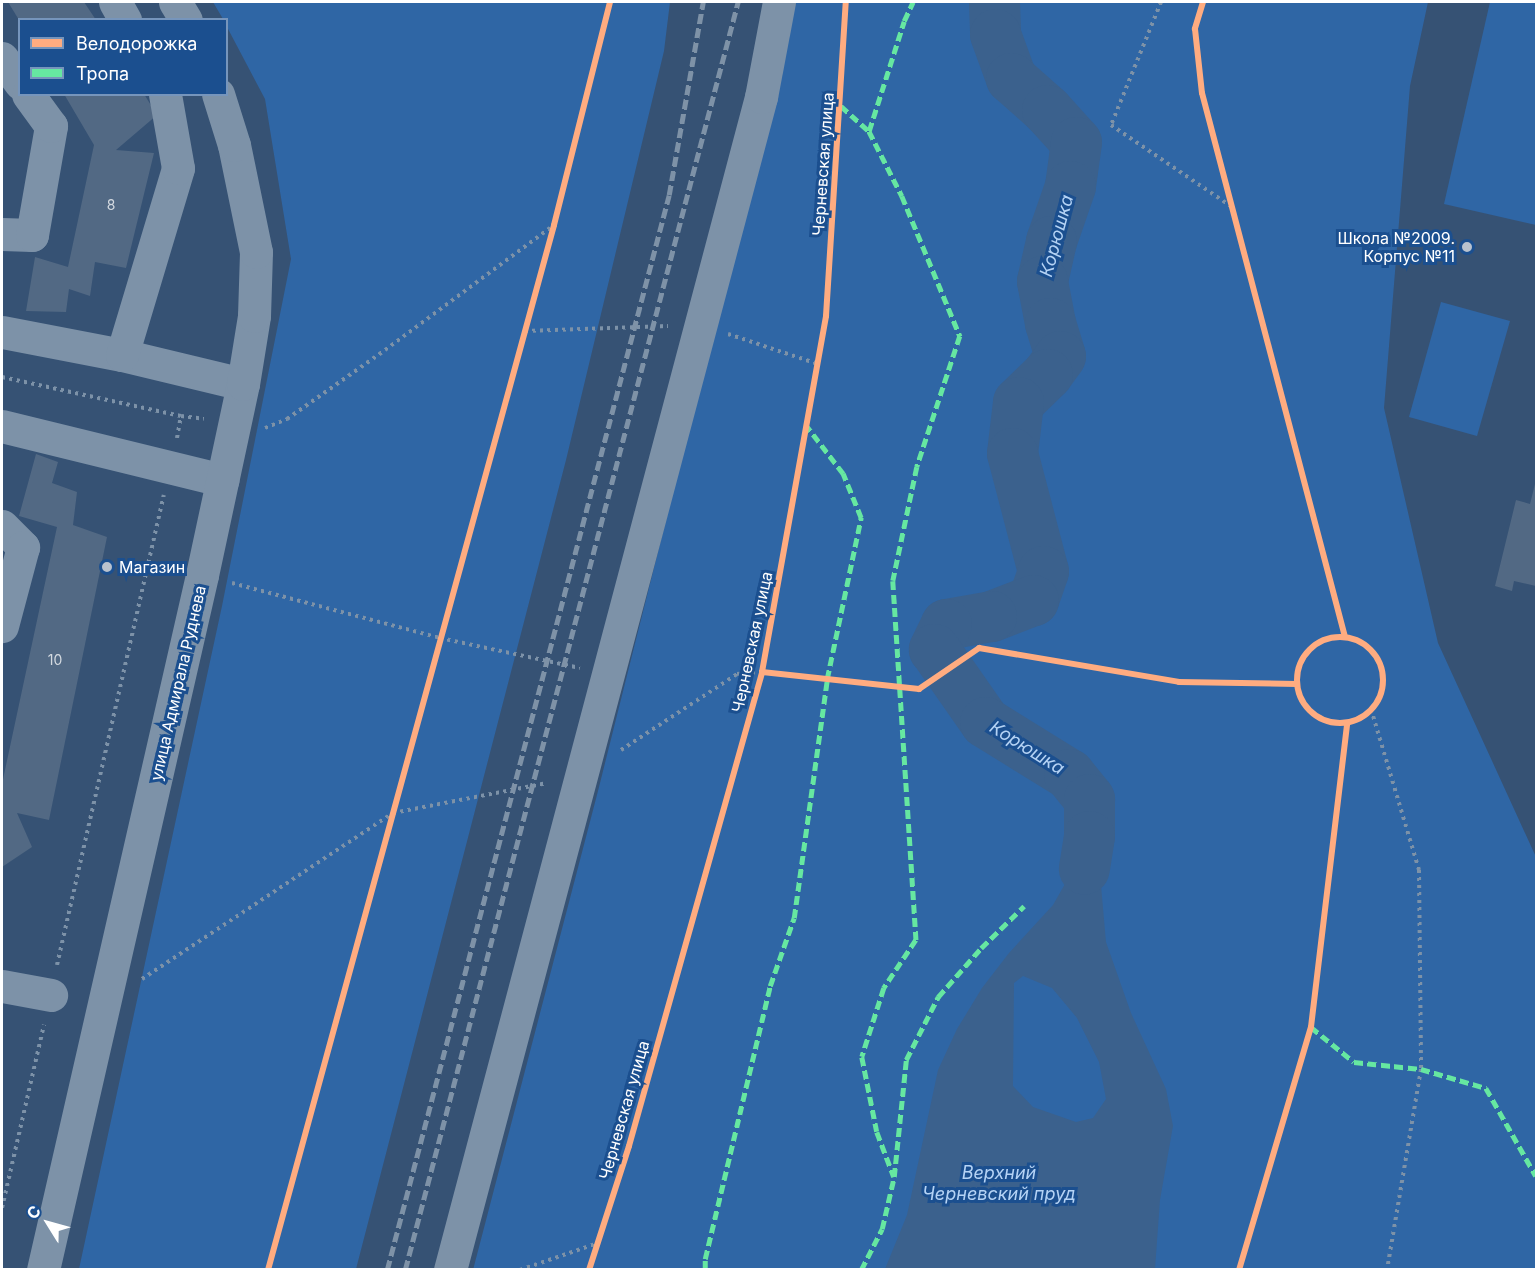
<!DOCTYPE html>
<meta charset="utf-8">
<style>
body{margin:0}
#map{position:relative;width:1538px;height:1271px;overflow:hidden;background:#365274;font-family:Inter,sans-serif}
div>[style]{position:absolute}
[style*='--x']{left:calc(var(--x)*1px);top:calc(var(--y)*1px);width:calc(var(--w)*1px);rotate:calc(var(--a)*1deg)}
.green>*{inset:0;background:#2f66a5}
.water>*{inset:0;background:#3b618d}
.river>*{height:51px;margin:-25.5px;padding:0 25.5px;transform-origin:25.5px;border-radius:25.5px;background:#3b618d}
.building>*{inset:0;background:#526984}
.path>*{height:4px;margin-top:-2px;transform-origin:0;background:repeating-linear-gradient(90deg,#7d92a8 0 3px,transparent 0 7.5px)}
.minor>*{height:33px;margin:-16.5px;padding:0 16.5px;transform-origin:16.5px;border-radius:16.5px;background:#7d92a8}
.rail>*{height:4.5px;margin-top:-2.25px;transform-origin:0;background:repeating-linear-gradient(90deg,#7e92a7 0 10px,transparent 0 14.5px)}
.quiet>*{height:4.5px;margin-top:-2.25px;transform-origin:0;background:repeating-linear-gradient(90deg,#66e7a1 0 9px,transparent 0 13.5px)}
.cycleway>*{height:6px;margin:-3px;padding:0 3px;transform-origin:3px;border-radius:3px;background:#ffac80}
.cycleway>.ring{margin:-3px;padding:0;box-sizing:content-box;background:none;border:6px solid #ffac80;border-radius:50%}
.dots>*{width:16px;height:16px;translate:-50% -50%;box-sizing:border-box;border:3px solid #1b4f8f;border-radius:50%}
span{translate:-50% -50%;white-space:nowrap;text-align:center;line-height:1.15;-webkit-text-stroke:6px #1b4f8f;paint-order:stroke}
.number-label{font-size:14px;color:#d4dae0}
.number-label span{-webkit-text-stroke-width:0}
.street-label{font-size:16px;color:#fff}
.poi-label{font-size:16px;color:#fff}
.right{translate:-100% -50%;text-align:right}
.left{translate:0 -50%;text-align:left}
.water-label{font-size:18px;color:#b5d3f5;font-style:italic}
.frame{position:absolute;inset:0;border:3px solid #fff;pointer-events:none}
.legend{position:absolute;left:18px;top:18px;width:210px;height:78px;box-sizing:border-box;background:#1b4f8f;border:2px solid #7695bc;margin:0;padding:8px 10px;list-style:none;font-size:18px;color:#fff}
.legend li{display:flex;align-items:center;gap:12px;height:30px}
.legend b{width:30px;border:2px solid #7695bc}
.north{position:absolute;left:18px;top:1193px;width:60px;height:60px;-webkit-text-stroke:4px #1b4f8f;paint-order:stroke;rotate:307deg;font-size:16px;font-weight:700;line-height:24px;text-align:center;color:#fff}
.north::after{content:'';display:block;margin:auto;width:21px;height:27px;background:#fff;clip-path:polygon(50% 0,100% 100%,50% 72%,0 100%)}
</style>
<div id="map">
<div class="green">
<div style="clip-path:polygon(213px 2px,670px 2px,664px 51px,566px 460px,356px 1269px,79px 1269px,222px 606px,291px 259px,265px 99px,227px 27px,226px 20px,223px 19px)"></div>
<div style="clip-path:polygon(796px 2px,1428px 2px,1410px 86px,1384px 408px,1438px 643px,1536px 857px,1536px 1269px,473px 1270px,598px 791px)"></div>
<div style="clip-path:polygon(1490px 2px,1536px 2px,1536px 225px,1444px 204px)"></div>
<div style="clip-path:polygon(1441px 302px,1510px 321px,1477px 436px,1409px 417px)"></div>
</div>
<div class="water">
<div style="clip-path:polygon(evenodd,1089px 799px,1097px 803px,1100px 874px,1106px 942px,1131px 1013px,1166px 1089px,1173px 1126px,1160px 1200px,1155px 1269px,885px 1269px,907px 1215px,938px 1070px,957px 1029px,982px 988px,1009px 953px,1053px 905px,1078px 861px,1084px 807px,1089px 799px,1023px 976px,1052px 988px,1077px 1018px,1099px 1062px,1106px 1099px,1093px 1118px,1076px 1122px,1033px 1107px,1013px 1086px,1014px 983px,1023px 976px)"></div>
</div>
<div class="river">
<div style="--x:994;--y:2;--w:32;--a:88"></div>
<div style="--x:995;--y:34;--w:47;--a:70"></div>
<div style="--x:1011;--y:78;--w:48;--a:41.6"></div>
<div style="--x:1047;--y:110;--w:43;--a:47.8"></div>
<div style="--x:1076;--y:142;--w:44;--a:97.8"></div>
<div style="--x:1070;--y:186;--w:58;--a:109.1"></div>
<div style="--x:1051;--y:241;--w:41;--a:102.7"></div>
<div style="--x:1042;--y:281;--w:43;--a:79.2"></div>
<div style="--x:1050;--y:323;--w:34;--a:73"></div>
<div style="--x:1060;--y:356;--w:22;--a:126"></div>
<div style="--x:1047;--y:374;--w:40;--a:136"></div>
<div style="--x:1018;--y:402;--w:51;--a:96.7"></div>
<div style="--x:1012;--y:453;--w:122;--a:75.3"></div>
<div style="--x:1043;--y:571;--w:31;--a:109"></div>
<div style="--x:1033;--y:600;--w:45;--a:159.1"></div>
<div style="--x:991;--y:616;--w:46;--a:169.9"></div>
<div style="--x:946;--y:624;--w:28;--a:116"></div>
<div style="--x:934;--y:649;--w:89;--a:55.1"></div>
<div style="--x:985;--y:722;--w:99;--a:31.8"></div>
<div style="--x:1069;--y:774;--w:32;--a:51"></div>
<div style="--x:1089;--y:799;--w:37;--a:90"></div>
<div style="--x:1089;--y:836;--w:33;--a:99"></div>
</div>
<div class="building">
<div style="clip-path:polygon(8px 2px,84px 2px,96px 20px,19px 20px)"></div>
<div style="clip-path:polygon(64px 94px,144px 94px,157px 115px,116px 150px,154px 153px,126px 268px,95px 262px,90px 296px,69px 289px,66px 312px,26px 311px,35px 257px,68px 267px,94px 145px)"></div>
<div style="clip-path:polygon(36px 454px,58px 462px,52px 483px,77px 492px,73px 525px,107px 537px,49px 820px,17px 813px,32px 847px,2px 867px,2px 784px,57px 527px,19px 516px)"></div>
<div style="clip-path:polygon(1536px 480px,1536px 586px,1514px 581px,1512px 591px,1495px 586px,1516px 500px,1530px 504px)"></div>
</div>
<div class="path">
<div style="--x:1161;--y:2;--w:133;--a:112.1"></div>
<div style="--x:1111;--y:125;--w:146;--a:34.1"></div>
<div style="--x:525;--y:331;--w:143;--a:-2"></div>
<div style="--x:728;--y:334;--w:95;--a:18.4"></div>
<div style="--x:2;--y:377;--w:183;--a:12.3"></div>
<div style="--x:181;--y:416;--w:23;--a:7"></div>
<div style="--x:265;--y:428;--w:24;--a:-22"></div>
<div style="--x:287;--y:419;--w:120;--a:-35.1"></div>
<div style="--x:385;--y:350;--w:210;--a:-36.5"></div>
<div style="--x:177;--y:438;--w:22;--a:-80"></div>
<div style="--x:232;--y:583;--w:215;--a:14.8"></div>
<div style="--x:440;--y:638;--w:143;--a:12.1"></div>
<div style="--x:1371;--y:709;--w:168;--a:73.4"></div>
<div style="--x:1419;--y:870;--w:199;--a:89.4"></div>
<div style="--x:1421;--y:1069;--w:204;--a:99.6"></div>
<div style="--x:621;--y:750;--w:139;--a:-33.2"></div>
<div style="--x:737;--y:674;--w:25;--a:-5"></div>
<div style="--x:57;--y:965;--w:482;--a:-77.2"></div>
<div style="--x:142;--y:979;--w:301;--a:-33.5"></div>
<div style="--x:393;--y:813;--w:157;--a:-11"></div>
<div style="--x:2;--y:1208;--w:188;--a:-77.1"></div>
<div style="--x:520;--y:1270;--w:83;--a:-19.1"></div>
</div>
<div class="minor">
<div style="--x:115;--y:2;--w:21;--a:61"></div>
<div style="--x:175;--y:2;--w:21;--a:59"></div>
<div style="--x:2;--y:58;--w:31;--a:54"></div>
<div style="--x:2;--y:234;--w:30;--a:2"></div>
<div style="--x:32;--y:235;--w:111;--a:-80.1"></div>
<div style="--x:51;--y:126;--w:39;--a:-126"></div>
<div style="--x:2;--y:332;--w:122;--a:10.9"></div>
<div style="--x:122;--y:355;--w:124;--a:13.5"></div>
<div style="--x:122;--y:355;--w:195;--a:-73.3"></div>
<div style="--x:178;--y:168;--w:75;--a:-100"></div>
<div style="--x:2;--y:426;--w:227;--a:13.8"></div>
<div style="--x:2;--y:526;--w:30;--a:45"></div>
<div style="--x:23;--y:547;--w:82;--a:104.9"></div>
<div style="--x:2;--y:986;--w:50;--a:10.4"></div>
<div style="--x:43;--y:1270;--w:713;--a:-77.11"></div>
<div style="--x:202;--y:575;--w:195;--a:-77.9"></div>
<div style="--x:243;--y:384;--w:69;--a:-80.8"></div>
<div style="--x:254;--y:316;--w:64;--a:-88.2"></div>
<div style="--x:256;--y:252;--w:109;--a:-101.6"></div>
<div style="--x:234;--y:145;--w:53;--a:-107.4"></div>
<div style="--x:450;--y:1270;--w:1214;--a:-75.15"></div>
<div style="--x:761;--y:97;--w:97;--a:-79.3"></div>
</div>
<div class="rail">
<div style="--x:387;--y:1270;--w:1111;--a:-75.3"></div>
<div style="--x:669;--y:195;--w:196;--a:-80"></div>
<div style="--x:405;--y:1270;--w:1311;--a:-75.29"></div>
</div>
<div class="quiet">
<div style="--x:841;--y:106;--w:38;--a:42"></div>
<div style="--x:869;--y:131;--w:73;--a:63.1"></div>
<div style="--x:902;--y:196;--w:152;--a:67.5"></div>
<div style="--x:960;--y:336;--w:138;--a:108.2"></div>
<div style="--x:917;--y:467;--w:116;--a:101.9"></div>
<div style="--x:893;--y:581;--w:360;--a:86.3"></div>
<div style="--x:916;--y:940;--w:58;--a:123.7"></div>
<div style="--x:884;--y:988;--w:72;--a:107.7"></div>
<div style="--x:862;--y:1057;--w:76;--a:78.7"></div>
<div style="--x:877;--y:1132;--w:48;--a:69.3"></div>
<div style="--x:869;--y:131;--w:115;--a:-72.3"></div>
<div style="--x:904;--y:21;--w:21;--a:-65"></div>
<div style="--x:1311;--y:1027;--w:55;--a:39.1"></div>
<div style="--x:1354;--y:1062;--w:67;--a:6"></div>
<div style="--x:1421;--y:1069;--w:68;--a:16.3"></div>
<div style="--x:1486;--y:1088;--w:101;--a:60.4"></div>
<div style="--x:705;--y:1270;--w:11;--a:-90"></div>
<div style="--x:705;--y:1259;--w:281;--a:-76.6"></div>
<div style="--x:770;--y:986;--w:72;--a:-70.6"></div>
<div style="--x:794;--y:918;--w:241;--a:-82.1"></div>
<div style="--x:827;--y:679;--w:165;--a:-78.1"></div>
<div style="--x:861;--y:518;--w:48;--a:-112.2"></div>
<div style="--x:843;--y:474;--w:59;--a:-127.5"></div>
<div style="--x:861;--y:1270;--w:46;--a:-62.9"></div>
<div style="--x:882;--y:1229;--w:53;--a:-77"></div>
<div style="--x:894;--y:1177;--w:118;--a:-84.1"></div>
<div style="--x:906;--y:1060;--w:71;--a:-63.1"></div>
<div style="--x:938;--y:997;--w:65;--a:-48.7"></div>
<div style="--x:981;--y:948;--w:60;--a:-44.3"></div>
</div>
<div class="cycleway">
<div style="--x:1203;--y:2;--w:28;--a:107"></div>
<div style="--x:1195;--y:29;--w:64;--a:83.8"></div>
<div style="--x:1202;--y:93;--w:562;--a:75.27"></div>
<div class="ring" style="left:1297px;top:637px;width:80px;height:80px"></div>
<div style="--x:762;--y:672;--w:158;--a:6.2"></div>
<div style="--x:919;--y:689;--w:73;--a:-34.3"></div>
<div style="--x:979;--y:648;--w:203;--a:9.6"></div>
<div style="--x:1179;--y:682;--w:118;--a:1"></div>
<div style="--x:268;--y:1270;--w:1083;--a:-74.69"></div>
<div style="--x:554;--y:225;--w:230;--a:-75.9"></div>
<div style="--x:589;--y:1270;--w:130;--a:-72.1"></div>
<div style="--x:629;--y:1146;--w:492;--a:-74.3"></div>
<div style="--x:762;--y:672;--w:362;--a:-79.8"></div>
<div style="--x:826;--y:316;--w:315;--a:-86.4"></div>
<div style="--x:1239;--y:1270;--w:253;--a:-73.5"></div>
<div style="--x:1311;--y:1027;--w:306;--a:-83.2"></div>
</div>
<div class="dots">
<div style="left:1467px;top:247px;background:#b9c2ce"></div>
<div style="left:107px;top:567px;background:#b9c2ce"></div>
</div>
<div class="number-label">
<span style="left:111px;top:205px">8</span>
<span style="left:55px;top:660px">10</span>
</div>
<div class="street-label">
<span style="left:823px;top:164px;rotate:-86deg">Черневская улица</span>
<span style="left:752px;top:642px;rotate:-78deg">Черневская улица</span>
<span style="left:178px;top:683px;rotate:-77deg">улица Адмирала Руднева</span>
<span style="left:624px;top:1110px;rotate:-74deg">Черневская улица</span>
</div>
<div class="poi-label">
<span class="right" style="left:1455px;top:247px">Школа №2009.<br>Корпус №11</span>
<span class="left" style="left:119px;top:567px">Магазин</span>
</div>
<div class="water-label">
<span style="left:1057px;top:236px;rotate:-75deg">Корюшка</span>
<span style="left:1027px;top:748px;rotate:32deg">Корюшка</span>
<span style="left:999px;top:1184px">Верхний<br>Черневский пруд</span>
</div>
<div class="frame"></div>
<ul class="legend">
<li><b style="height:8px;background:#ffac80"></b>Велодорожка</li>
<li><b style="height:8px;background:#66e7a1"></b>Тропа</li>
</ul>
<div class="north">С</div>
</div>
